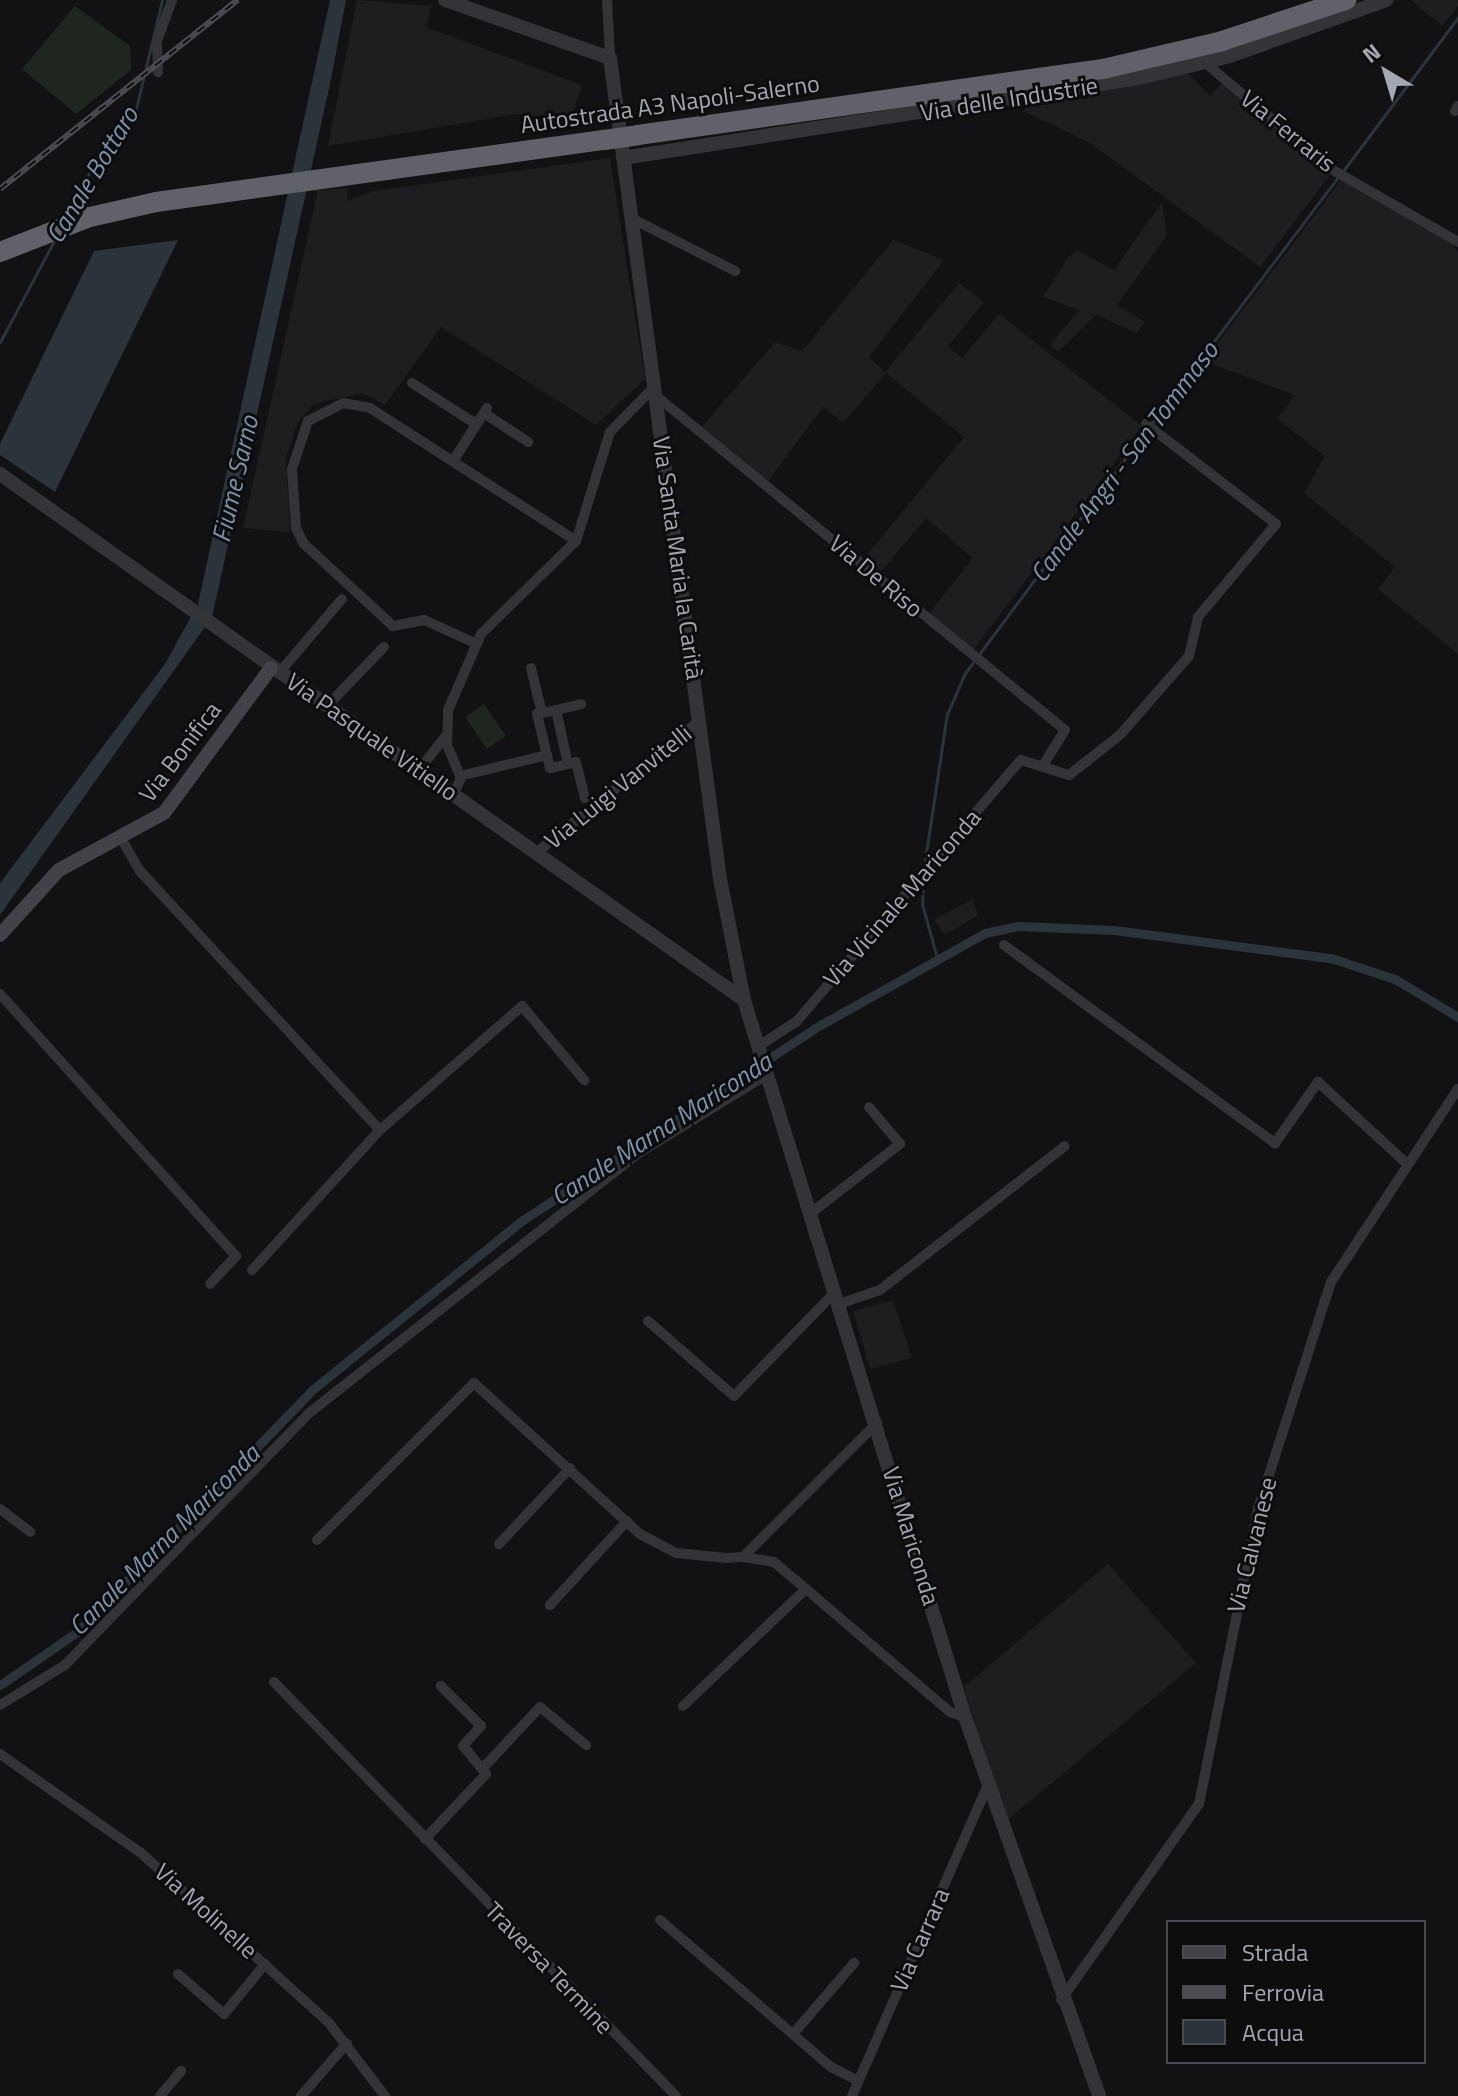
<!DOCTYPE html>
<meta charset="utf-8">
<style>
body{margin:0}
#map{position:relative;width:1458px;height:2096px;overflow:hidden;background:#121214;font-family:"Titillium Web",sans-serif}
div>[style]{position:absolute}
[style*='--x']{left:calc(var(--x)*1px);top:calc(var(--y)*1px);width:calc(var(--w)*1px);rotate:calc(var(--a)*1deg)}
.built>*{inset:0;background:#1e1e20}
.green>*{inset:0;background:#1f2620}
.water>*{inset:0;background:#2c343b}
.stream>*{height:3px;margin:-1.5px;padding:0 1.5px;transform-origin:1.5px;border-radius:1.5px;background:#2c343b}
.canal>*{height:9px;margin:-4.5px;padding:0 4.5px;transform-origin:4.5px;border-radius:4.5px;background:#2c343b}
.minor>*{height:10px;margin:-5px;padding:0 5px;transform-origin:5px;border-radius:5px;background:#333438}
.tertiary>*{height:14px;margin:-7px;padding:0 7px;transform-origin:7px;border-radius:7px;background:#333438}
.secondary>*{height:14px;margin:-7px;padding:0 7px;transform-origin:7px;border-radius:7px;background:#414348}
.motorway>*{height:20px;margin:-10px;padding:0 10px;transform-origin:10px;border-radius:10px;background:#606169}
.rail>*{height:6px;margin-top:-3px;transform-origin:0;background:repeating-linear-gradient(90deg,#0d0d0e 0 9px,#4c4e53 0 18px);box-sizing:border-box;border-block:2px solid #4c4e53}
.motorway-bridge>*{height:20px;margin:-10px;padding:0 10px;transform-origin:10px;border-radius:10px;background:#606169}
span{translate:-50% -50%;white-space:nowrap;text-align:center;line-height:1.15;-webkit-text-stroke:6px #0d0d0e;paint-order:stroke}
.street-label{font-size:24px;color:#a4a8b3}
.water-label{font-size:26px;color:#7d93ad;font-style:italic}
.legend{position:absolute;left:1166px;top:1920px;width:260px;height:144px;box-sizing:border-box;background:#0d0d0e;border:2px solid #494b50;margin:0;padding:10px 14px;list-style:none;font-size:24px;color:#a4a8b3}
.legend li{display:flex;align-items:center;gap:16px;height:40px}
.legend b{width:40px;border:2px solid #494b50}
.north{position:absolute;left:1346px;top:32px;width:80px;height:80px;-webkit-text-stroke:6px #0d0d0e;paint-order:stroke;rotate:322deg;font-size:22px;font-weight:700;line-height:32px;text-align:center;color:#a4a8b3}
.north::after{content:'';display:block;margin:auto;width:28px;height:36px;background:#a4a8b3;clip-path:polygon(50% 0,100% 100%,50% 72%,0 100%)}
</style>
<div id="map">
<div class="built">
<div style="clip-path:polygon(357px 0,431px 6px,426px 27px,582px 85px,570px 121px,516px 114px,328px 146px)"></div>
<div style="clip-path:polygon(1411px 0,1458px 0,1458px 6px,1442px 26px)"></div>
<div style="clip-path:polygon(1188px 73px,1210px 96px,1222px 83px,1332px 172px,1260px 267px,1090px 143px,1023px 111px,1028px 103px)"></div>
<div style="clip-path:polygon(610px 158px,645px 379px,596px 425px,441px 327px,385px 405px,363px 393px,313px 404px,297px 424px,286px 458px,290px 532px,243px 528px,318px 190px,348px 188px,347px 201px,373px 191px)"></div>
<div style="clip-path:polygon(1341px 180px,1446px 237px,1458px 251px,1458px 654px,1378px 589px,1395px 567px,1304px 493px,1325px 456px,1277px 419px,1295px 395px,1204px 361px)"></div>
<div style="clip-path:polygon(1162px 202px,1167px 235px,1117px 305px,1145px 322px,1137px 333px,1096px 315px,1058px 352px,1050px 345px,1079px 310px,1043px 297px,1068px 257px,1077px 250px,1114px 270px)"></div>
<div style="clip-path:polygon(893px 240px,944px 260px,869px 357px,885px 372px,959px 283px,984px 302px,948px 346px,962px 358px,999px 314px,1142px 426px,971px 653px,927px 616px,973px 558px,926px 518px,879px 574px,862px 561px,964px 437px,886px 373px,843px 423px,823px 407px,768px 481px,702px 427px,775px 342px,802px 351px)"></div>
<div style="clip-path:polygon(973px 899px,978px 915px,945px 935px,934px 920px)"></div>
<div style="clip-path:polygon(893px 1300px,912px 1358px,870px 1369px,853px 1311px)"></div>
<div style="clip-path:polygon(1108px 1564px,1196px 1663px,1005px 1822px,964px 1687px)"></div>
</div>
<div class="green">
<div style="clip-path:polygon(75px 6px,130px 46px,131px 70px,76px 114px,22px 69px)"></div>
<div style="clip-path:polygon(484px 704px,506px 736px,487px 749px,465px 717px)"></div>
</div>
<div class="water">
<div style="clip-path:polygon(330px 0,346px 0,330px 84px,212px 617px,0 915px,0 883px,165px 664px,198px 604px)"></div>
<div style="clip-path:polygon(178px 240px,55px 492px,0 455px,0 444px,94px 251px)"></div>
</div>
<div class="stream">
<div style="--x:1343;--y:171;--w:192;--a:-53.2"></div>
<div style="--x:65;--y:218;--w:76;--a:-61.8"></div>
<div style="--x:101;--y:151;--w:55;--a:-50.2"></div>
<div style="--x:136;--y:109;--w:112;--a:-76.6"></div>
<div style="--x:0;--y:342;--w:117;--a:-61.9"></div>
<div style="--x:1152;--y:423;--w:308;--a:-52.9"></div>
<div style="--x:924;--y:867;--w:155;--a:-81.5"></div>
<div style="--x:947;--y:714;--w:45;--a:-66.3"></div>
<div style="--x:965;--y:673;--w:304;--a:-53.3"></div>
<div style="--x:923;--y:879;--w:25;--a:92"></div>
<div style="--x:922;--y:904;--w:56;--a:74.5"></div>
</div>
<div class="canal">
<div style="--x:0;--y:1685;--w:93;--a:-34.5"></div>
<div style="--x:77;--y:1632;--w:337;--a:-45.8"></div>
<div style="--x:312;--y:1390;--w:271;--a:-38.9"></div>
<div style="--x:523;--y:1220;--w:349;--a:-33.3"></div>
<div style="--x:815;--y:1028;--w:195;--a:-29.2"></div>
<div style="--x:985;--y:933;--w:34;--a:-12"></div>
<div style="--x:1018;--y:926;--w:96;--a:2.4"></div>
<div style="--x:1114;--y:930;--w:219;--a:7.4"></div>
<div style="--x:1331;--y:958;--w:67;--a:18.2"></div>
<div style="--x:1395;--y:979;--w:74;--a:31.1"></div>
</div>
<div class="minor">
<div style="--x:607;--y:0;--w:58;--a:87"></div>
<div style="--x:1204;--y:62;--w:168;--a:39.9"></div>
<div style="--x:1333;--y:170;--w:144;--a:29.9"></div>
<div style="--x:158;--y:72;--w:31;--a:-92"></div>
<div style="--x:157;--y:41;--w:44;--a:-69.9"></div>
<div style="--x:1455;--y:111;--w:6;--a:-59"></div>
<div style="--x:631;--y:218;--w:117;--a:27"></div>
<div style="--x:412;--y:383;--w:76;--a:32.6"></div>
<div style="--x:655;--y:395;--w:529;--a:39.25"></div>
<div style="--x:1065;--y:730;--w:39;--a:122"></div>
<div style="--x:484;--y:413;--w:53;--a:33.4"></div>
<div style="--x:453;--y:461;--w:63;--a:-57.3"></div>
<div style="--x:477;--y:644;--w:58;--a:-155.6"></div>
<div style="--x:424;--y:620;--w:32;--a:169"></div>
<div style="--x:393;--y:626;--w:121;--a:-137.3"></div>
<div style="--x:304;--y:544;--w:18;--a:-117"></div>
<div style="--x:296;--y:528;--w:59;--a:-93.9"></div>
<div style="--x:292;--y:469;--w:51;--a:-71.6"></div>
<div style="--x:308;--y:421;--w:39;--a:-27"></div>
<div style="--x:343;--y:403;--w:27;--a:10"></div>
<div style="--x:370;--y:408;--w:245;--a:32.8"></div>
<div style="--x:531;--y:668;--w:46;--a:76.3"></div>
<div style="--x:279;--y:673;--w:97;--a:-49.6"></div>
<div style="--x:327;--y:706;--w:82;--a:-46"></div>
<div style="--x:556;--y:710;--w:55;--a:77.5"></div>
<div style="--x:568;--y:764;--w:18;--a:167"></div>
<div style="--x:550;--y:768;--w:56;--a:-103.5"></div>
<div style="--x:537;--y:714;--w:19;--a:-12"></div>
<div style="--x:556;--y:710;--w:26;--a:-13"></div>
<div style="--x:568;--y:764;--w:8;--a:-14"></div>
<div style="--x:576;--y:762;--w:37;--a:76"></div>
<div style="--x:419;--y:770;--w:42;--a:-51.8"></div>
<div style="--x:460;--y:776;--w:89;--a:-13.6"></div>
<div style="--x:454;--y:793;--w:17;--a:-65"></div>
<div style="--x:461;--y:778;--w:36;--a:-113"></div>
<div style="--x:447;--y:745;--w:35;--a:-88"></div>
<div style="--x:448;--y:710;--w:83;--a:-66.5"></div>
<div style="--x:481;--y:634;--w:133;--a:-44.4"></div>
<div style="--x:576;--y:541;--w:114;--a:-72.7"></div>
<div style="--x:610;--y:432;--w:63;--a:-45.6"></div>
<div style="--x:122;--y:840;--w:36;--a:60"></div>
<div style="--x:140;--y:871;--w:353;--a:47.2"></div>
<div style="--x:536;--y:853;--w:210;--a:-39"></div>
<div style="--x:1004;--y:945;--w:336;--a:36.2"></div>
<div style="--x:1275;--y:1143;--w:75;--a:-54.8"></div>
<div style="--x:1318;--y:1082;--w:118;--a:42.6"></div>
<div style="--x:0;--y:994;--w:353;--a:48"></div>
<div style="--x:236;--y:1256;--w:38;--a:133"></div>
<div style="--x:759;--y:1046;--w:45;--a:-33.3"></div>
<div style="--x:797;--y:1021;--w:344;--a:-49.4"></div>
<div style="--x:1021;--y:760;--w:50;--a:17.4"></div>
<div style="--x:1069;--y:775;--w:65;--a:-38.1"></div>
<div style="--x:1120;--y:735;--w:105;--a:-48.9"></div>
<div style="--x:1189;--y:656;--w:40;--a:-77"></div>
<div style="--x:1198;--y:617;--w:121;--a:-50"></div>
<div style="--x:1276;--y:524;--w:164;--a:-142.4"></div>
<div style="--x:811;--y:1213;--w:113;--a:-37.8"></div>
<div style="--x:900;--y:1144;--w:48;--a:-130"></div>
<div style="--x:252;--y:1270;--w:190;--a:-47.6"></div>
<div style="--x:380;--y:1130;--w:189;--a:-41.1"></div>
<div style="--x:522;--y:1006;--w:97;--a:50"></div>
<div style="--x:839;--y:1304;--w:43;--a:-18.9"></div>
<div style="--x:880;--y:1290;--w:234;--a:-37.9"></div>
<div style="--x:648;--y:1321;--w:114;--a:41.1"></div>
<div style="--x:734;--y:1396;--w:145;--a:-45.8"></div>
<div style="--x:0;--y:1509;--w:38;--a:37"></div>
<div style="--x:317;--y:1540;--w:222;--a:-45"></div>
<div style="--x:474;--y:1383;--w:224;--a:42.3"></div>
<div style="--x:640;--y:1534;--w:41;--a:27.8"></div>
<div style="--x:676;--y:1553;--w:51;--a:5.6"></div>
<div style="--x:727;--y:1558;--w:16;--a:-4"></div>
<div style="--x:743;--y:1557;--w:190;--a:-45"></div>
<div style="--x:499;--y:1544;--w:104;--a:-46.9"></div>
<div style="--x:743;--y:1557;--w:31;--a:9"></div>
<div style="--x:774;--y:1562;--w:42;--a:40.2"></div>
<div style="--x:550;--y:1605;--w:114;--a:-47.5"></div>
<div style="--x:274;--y:1682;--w:577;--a:45.84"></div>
<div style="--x:0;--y:1705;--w:76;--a:-31.6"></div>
<div style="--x:65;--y:1665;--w:349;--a:-45.9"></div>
<div style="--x:308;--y:1414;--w:422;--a:-38.3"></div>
<div style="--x:639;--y:1153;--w:151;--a:-31.5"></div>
<div style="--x:683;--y:1706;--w:170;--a:-43.6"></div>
<div style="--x:806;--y:1589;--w:189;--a:40.5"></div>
<div style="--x:950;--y:1712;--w:16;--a:18"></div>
<div style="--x:0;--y:1754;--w:172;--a:35.1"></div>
<div style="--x:141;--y:1853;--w:253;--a:42.1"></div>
<div style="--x:329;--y:2023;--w:92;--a:52.5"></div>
<div style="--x:483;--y:1768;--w:83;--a:-46.9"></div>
<div style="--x:540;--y:1707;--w:60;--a:39.6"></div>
<div style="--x:425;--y:1839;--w:89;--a:-46.8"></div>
<div style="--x:486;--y:1774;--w:36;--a:-129"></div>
<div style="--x:463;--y:1746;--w:27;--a:-48"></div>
<div style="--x:481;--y:1726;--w:57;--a:-135"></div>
<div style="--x:660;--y:1920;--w:225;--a:40.7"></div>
<div style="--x:831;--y:2067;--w:30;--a:27"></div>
<div style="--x:178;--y:1974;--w:61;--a:41"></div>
<div style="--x:224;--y:2014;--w:65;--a:-50.6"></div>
<div style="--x:1061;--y:2000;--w:240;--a:-54.9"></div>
<div style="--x:1199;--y:1804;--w:301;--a:-78.7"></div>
<div style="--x:1258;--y:1509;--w:238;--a:-72.2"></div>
<div style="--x:1331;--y:1282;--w:231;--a:-56.7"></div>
<div style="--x:793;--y:2034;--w:94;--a:-49.3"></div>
<div style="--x:160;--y:2096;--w:33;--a:-50"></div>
<div style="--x:301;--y:2096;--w:70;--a:-49"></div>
<div style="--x:852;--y:2096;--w:339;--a:-66.4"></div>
</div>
<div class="tertiary">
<div style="--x:445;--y:0;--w:175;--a:19.4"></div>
<div style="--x:610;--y:58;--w:828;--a:82.37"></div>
<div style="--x:720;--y:879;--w:123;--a:78.8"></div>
<div style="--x:744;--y:1000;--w:750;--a:72.87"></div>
<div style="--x:965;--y:1717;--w:402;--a:70.5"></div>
<div style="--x:623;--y:158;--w:522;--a:-8.81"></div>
<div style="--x:1139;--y:78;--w:94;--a:-13.6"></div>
<div style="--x:1230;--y:56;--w:166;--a:-19.7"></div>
<div style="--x:0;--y:474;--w:911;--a:35.26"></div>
</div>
<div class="secondary">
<div style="--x:0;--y:935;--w:88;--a:-47.8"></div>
<div style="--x:59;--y:870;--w:119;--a:-28.5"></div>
<div style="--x:164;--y:813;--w:180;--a:-53.6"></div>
</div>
<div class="motorway">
<div style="--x:638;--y:135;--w:470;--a:-8.1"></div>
<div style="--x:1103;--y:69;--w:122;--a:-13.2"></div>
<div style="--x:1222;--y:41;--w:131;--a:-18.3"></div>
<div style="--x:0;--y:252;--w:97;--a:-21.3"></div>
<div style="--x:90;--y:217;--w:68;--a:-12.8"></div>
<div style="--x:156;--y:202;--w:452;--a:-7.9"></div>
</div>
<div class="rail">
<div style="--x:0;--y:189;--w:304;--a:-38.5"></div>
</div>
<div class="motorway-bridge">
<div style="--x:604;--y:140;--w:34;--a:-8"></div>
</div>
<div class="street-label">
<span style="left:1009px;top:99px;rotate:-9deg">Via delle Industrie</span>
<span style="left:670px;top:104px;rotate:-8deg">Autostrada A3 Napoli-Salerno</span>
<span style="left:1288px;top:131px;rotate:39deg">Via Ferraris</span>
<span style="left:678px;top:558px;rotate:82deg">Via Santa Maria la Carità</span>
<span style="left:876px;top:576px;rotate:40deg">Via De Riso</span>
<span style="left:372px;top:737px;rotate:35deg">Via Pasquale Vitiello</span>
<span style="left:180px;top:752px;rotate:-53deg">Via Bonifica</span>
<span style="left:618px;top:787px;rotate:-39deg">Via Luigi Vanvitelli</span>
<span style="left:902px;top:898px;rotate:-49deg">Via Vicinale Mariconda</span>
<span style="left:911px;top:1536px;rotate:73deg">Via Mariconda</span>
<span style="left:1252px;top:1545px;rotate:-76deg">Via Calvanese</span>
<span style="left:206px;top:1911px;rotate:42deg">Via Molinelle</span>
<span style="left:920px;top:1940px;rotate:-66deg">Via Carrara</span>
<span style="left:549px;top:1968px;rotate:46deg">Traversa Termine</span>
</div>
<div class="water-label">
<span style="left:92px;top:175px;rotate:-59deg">Canale Bottaro</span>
<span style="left:1124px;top:462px;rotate:-53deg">Canale Angri - San Tommaso</span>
<span style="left:235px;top:479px;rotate:-77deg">Fiume Sarno</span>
<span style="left:661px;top:1129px;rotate:-33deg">Canale Marna Mariconda</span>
<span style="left:164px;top:1540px;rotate:-45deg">Canale Marna Mariconda</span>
</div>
<ul class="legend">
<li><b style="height:10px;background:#414348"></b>Strada</li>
<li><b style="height:10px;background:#4c4e53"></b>Ferrovia</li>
<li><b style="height:22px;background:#2c343b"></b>Acqua</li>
</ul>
<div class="north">N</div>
</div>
